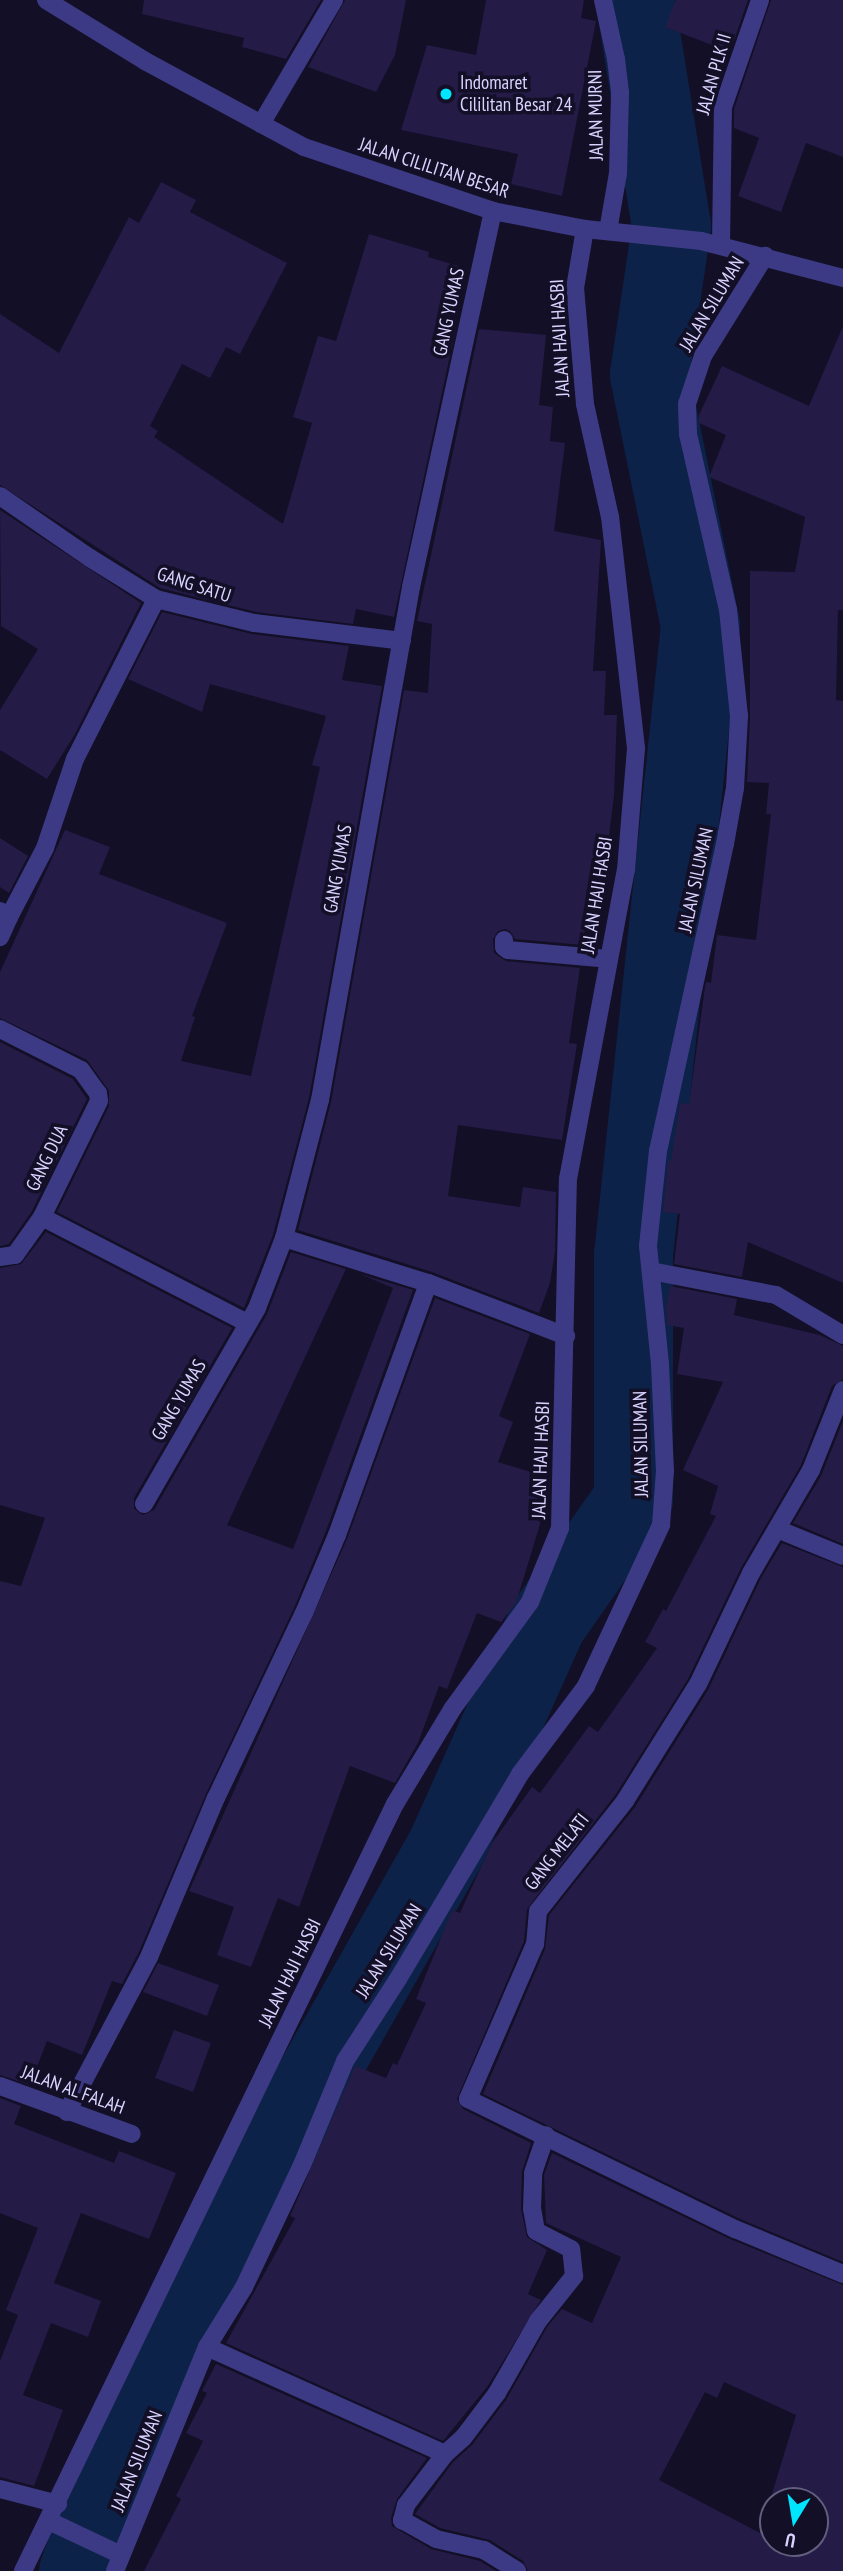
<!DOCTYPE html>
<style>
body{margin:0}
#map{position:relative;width:843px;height:2571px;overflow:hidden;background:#130f26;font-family:"PT Sans Narrow",sans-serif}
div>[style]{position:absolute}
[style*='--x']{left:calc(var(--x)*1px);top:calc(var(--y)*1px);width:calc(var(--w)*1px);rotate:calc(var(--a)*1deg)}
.river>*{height:79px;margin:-39.5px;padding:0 39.5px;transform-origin:39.5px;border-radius:39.5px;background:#0c2248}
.building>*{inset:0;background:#241b47}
.minor>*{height:18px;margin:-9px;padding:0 9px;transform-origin:9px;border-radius:9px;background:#3d3a85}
.tertiary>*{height:18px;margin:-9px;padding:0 9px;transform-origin:9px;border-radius:9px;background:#3d3a85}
.dots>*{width:19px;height:19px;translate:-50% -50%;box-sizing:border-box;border:4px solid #130f26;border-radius:50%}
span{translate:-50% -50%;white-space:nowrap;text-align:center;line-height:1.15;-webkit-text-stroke:7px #130f26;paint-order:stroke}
.street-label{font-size:19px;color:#d9d4ff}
.poi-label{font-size:19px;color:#d9d4ff}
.left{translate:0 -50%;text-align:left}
.north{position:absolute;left:759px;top:2487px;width:70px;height:70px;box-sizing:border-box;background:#130f26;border:2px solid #625e7d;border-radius:50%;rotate:191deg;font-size:19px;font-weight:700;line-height:28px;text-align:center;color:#d9d4ff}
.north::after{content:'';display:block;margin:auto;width:24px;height:32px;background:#00e5ff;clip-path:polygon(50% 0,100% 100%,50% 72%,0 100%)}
</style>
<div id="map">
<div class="river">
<div style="--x:78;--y:2571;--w:186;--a:-68.9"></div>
<div style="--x:145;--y:2397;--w:286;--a:-62.3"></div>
<div style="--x:278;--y:2144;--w:341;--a:-60.5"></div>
<div style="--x:446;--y:1847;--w:245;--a:-65.9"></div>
<div style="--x:546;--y:1623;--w:151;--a:-54.9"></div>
<div style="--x:633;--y:1499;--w:244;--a:-90"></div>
<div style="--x:633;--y:1255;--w:634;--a:-83.93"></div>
<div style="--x:700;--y:625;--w:256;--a:-101.5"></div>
<div style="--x:649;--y:374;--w:150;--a:-81.5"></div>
<div style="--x:671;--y:226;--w:229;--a:-99.1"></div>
</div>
<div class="building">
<div style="clip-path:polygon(144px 0,321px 0,286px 59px,242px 47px,244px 38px,142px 14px)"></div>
<div style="clip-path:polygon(345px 0,406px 0,395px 55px,376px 92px,308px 67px)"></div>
<div style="clip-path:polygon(486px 0,584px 0,581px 18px,596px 21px,562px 196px,511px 184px,518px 154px,401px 130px,427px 45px,476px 55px)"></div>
<div style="clip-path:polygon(676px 0,748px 0,730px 52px,665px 27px)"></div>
<div style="clip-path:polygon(771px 0,843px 0,843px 157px,806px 143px,781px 212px,738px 196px,759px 138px,734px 128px,734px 109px)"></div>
<div style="clip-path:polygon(161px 182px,196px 200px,190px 212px,287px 263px,240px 354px,226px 347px,210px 378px,182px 364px,150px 426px,158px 431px,154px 437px,283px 524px,312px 423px,293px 417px,318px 336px,336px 341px,369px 234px,429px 252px,428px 257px,465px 268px,447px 326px,456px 327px,394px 617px,356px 609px,353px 624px,256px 612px,160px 588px,0 485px,0 314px,59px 353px,129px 217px,139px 223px)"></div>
<div style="clip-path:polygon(843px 326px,843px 610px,838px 610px,836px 700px,843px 701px,843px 1283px,748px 1242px,742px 1277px,674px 1264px,680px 1214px,663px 1212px,668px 1160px,671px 1161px,680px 1103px,689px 1104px,705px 987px,706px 982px,711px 983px,717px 935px,756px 940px,771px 814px,766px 814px,769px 783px,747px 782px,750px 717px,750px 571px,795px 572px,805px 517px,709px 477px,726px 435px,699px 423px,699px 415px,722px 366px,809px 406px)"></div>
<div style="clip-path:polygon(479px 329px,546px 335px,539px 405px,553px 407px,550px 441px,565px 443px,554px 531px,601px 540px,593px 671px,606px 671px,604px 715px,617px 715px,614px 796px,606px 859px,593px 858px,583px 945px,515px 939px,510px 931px,505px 929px,498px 931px,493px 939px,494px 953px,506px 961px,580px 968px,569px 1043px,577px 1044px,562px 1140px,458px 1125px,448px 1196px,520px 1207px,523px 1187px,556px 1192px,555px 1251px,550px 1283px,539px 1313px,432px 1272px,298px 1230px,331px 1102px,404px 690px,428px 693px,432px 624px,417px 621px)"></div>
<div style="clip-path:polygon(0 510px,141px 603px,75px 734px,47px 779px,0 750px,0 710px,38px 649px,1px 626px)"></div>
<div style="clip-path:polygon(162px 612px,252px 634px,349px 646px,342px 680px,382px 686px,309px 1098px,273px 1235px,244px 1308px,57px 1212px,109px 1106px,109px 1091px,87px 1060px,0 1018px,0 972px,65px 830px,110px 847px,99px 874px,227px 923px,192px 1016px,195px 1017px,181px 1061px,251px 1076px,320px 767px,312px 765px,326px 716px,210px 684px,202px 712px,128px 679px)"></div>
<div style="clip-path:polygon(0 838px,28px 856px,9px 893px,0 887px)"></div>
<div style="clip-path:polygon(0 1042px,73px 1079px,87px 1099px,32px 1211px,9px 1244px,0 1246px)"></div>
<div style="clip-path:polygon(46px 1232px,232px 1328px,134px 1498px,134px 1509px,143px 1515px,154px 1510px,267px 1314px,291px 1252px,346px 1269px,227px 1525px,293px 1549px,393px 1288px,360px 1274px,413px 1290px,326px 1531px,294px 1608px,206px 1794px,139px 1952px,122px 1984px,112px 1981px,82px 2055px,47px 2041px,30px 2085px,0 2075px,0 1581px,21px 1586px,45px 1518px,0 1505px,0 1268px,21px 1264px)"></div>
<div style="clip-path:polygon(670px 1286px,737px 1299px,734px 1315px,820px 1335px,843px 1346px,843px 1379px,832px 1386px,801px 1465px,741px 1568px,688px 1679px,616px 1794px,527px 1909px,524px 1941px,457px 2099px,463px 2109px,531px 2143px,522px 2172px,521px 2209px,527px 2237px,547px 2250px,528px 2294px,541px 2300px,487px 2387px,443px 2441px,226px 2343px,295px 2218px,290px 2216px,355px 2066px,386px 2078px,393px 2063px,397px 2065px,426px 2003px,416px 1999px,451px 1913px,452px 1910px,460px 1913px,492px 1843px,532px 1787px,540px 1793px,589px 1726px,598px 1732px,657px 1648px,645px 1642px,663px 1609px,666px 1611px,716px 1516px,710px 1514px,718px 1486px,683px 1470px,723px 1382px,677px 1374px,684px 1328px,667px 1325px,666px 1308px)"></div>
<div style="clip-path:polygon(435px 1298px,530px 1334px,499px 1416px,513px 1422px,498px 1462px,550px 1478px,549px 1495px,516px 1603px,501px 1622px,477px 1613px,447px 1689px,439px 1686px,418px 1743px,395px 1783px,350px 1766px,299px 1907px,278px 1898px,251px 1967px,217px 1955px,234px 1907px,189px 1891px,347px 1539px)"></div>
<div style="clip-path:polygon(843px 1421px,843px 1544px,793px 1523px,821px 1476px)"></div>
<div style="clip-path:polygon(782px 1543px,843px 1567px,843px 2262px,740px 2219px,483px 2094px,545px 1949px,549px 1915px,635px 1807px,708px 1690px,761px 1578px)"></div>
<div style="clip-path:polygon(158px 1963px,219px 1985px,207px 2016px,143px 1992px)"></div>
<div style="clip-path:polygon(174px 2030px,211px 2043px,193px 2092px,155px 2078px)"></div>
<div style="clip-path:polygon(0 2098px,21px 2106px,14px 2124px,114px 2163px,119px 2151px,176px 2173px,149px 2239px,81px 2213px,54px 2283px,101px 2301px,88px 2337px,51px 2323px,23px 2395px,63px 2410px,34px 2486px,0 2477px,0 2361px,18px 2315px,6px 2310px,38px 2228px,0 2213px)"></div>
<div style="clip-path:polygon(evenodd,552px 2153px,730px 2239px,843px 2285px,843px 2571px,528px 2571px,523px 2561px,490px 2540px,440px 2528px,415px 2514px,453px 2462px,472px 2445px,506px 2400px,547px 2327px,562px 2309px,592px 2323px,621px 2257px,546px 2223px,544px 2175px,552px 2153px,724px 2382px,796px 2415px,760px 2533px,659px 2480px,705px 2392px,717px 2398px,724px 2382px,552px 2153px,773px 2501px,815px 2501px,815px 2543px,773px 2543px,773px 2501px)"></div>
<div style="clip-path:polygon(216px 2364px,427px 2458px,397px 2499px,391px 2518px,392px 2526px,431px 2549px,480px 2561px,496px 2571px,144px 2571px,181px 2499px,176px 2496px,203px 2441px,186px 2433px,207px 2393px,202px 2391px)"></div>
</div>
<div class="minor">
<div style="--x:603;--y:0;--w:60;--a:77.6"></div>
<div style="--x:616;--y:59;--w:34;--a:83"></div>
<div style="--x:620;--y:93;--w:80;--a:91.4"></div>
<div style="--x:618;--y:173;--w:59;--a:99.8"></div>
<div style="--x:261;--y:124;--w:144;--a:-59.5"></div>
<div style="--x:721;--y:245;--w:138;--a:-89.2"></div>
<div style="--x:723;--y:107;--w:113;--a:-70.9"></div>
<div style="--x:0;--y:496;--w:109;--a:34.6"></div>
<div style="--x:90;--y:558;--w:78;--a:31.8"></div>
<div style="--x:156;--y:599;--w:101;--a:13.8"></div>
<div style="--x:254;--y:623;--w:149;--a:6.9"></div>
<div style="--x:0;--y:911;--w:11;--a:34"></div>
<div style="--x:9;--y:917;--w:22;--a:114"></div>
<div style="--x:9;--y:917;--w:78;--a:-62.4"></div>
<div style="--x:45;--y:848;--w:94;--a:-71.4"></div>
<div style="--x:75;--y:759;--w:179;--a:-63.1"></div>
<div style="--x:504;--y:940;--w:7;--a:90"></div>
<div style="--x:504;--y:947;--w:5;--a:37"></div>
<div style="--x:508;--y:950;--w:100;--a:5.1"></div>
<div style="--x:0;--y:1029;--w:91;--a:26.8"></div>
<div style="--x:81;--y:1070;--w:29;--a:54"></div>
<div style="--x:98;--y:1093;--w:8;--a:83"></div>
<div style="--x:99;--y:1101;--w:129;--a:116.2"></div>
<div style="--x:42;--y:1217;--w:231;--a:27.3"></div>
<div style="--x:284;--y:1238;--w:151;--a:17.4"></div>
<div style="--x:428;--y:1283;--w:148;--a:21"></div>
<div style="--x:0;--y:1257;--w:15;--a:-8"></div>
<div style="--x:15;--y:1255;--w:47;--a:-54.6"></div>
<div style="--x:651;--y:1271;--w:127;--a:10.9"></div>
<div style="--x:776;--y:1295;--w:78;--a:30.8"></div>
<div style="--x:843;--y:1390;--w:86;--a:111.8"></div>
<div style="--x:811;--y:1470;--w:119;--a:120.2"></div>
<div style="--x:751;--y:1573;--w:123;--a:115.5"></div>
<div style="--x:698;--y:1684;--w:138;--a:122"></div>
<div style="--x:625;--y:1801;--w:140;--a:128.3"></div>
<div style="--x:538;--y:1911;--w:33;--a:95"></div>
<div style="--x:535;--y:1944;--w:169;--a:113.4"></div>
<div style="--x:468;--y:2099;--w:297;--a:26"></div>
<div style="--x:735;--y:2229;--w:117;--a:22.6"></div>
<div style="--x:144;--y:1504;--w:226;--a:-60"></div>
<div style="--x:257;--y:1308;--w:75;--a:-68.9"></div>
<div style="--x:284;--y:1238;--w:143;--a:-75.4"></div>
<div style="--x:320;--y:1100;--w:521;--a:-79.94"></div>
<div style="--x:411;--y:587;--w:385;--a:-77.7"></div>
<div style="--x:777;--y:1529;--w:71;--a:22.2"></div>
<div style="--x:0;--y:2086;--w:140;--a:20"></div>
<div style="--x:67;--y:2112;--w:175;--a:-62.1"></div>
<div style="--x:149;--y:1957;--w:173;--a:-67.2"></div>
<div style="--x:216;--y:1798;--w:205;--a:-64.6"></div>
<div style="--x:304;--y:1613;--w:85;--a:-67.1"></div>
<div style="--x:337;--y:1535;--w:268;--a:-70.1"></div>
<div style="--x:207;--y:2347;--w:261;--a:24.2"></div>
<div style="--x:445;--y:2454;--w:64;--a:127.4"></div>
<div style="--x:406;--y:2505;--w:16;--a:105"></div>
<div style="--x:402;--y:2520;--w:39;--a:29"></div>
<div style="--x:436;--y:2539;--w:49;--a:12.9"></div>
<div style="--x:484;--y:2550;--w:39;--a:32"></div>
<div style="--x:445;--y:2454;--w:24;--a:-42"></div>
<div style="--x:463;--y:2438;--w:56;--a:-52.9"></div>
<div style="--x:497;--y:2393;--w:83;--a:-60.3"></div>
<div style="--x:538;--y:2321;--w:58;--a:-51.3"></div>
<div style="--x:574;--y:2276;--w:27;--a:-96"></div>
<div style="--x:571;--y:2249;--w:39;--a:-153"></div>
<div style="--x:536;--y:2231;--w:22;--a:-100"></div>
<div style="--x:532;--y:2209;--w:36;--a:-88"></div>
<div style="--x:533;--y:2173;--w:40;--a:-71.1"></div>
<div style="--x:0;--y:2489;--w:60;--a:14.5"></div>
<div style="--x:49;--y:2521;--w:80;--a:25.3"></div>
<div style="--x:23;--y:2571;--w:852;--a:-64.13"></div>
<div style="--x:395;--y:1804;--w:112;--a:-58.9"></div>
<div style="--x:453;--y:1708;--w:131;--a:-54"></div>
<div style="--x:530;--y:1602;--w:80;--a:-67.9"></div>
<div style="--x:560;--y:1528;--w:349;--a:-88.7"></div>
<div style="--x:568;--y:1179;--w:314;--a:-79.4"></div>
<div style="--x:626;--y:870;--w:122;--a:-85.3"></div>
<div style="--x:636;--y:748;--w:232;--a:-96.4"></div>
<div style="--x:610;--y:517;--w:116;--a:-102.5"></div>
<div style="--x:585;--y:404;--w:116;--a:-94.9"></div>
<div style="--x:575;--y:288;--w:60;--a:-80.4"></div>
<div style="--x:115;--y:2571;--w:242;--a:-67.7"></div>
<div style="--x:207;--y:2347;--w:70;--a:-58.3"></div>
<div style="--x:244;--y:2287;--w:135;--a:-64.6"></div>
<div style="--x:302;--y:2165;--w:113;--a:-67.5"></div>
<div style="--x:345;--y:2061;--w:98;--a:-57.1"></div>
<div style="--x:398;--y:1979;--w:239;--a:-59.2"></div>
<div style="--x:520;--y:1774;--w:110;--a:-53.1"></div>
<div style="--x:586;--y:1686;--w:178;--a:-65"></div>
<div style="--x:661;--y:1525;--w:54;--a:-85.8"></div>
<div style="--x:665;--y:1471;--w:107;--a:-92.7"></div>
<div style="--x:660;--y:1364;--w:119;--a:-95.8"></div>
<div style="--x:648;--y:1246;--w:96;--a:-84"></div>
<div style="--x:658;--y:1151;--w:314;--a:-77.7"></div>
<div style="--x:725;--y:844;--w:57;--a:-79.9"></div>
<div style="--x:735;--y:788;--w:72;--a:-86.8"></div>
<div style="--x:739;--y:716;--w:107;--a:-95.9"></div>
<div style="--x:728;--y:610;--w:180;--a:-102.8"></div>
<div style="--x:688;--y:434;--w:30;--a:-92"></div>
<div style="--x:687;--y:404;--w:51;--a:-71.6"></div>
<div style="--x:703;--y:356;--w:118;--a:-58.2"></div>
</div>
<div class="tertiary">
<div style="--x:46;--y:0;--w:116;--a:31.6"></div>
<div style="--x:145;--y:61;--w:181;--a:28.4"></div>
<div style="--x:304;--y:147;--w:200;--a:18.7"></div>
<div style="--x:493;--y:211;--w:94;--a:11.1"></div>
<div style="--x:585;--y:229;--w:117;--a:5.9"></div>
<div style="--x:701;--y:241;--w:147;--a:14.6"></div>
</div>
<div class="dots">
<div style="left:446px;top:94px;background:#00e5ff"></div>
</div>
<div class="street-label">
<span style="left:714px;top:74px;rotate:-74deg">JALAN PLK II</span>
<span style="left:596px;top:115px;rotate:-91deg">JALAN MURNI</span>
<span style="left:434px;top:168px;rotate:18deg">JALAN CILILITAN BESAR</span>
<span style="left:712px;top:304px;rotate:-59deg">JALAN SILUMAN</span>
<span style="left:449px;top:312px;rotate:-78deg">GANG YUMAS</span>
<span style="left:560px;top:338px;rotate:-93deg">JALAN HAJI HASBI</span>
<span style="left:194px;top:585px;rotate:18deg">GANG SATU</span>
<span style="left:338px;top:869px;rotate:-80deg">GANG YUMAS</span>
<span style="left:696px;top:880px;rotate:-78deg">JALAN SILUMAN</span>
<span style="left:597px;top:895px;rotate:-81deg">JALAN HAJI HASBI</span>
<span style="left:47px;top:1158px;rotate:-64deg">GANG DUA</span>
<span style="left:179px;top:1400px;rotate:-60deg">GANG YUMAS</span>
<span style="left:641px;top:1444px;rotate:-91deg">JALAN SILUMAN</span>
<span style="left:541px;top:1460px;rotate:-88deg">JALAN HAJI HASBI</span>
<span style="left:557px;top:1852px;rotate:-52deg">GANG MELATI</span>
<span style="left:389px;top:1951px;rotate:-58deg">JALAN SILUMAN</span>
<span style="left:290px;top:1973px;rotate:-64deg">JALAN HAJI HASBI</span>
<span style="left:73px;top:2090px;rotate:20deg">JALAN AL FALAH</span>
<span style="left:137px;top:2461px;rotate:-68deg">JALAN SILUMAN</span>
</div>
<div class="poi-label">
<span class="left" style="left:460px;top:94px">Indomaret<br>Cililitan Besar 24</span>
</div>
<div class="north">U</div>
</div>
